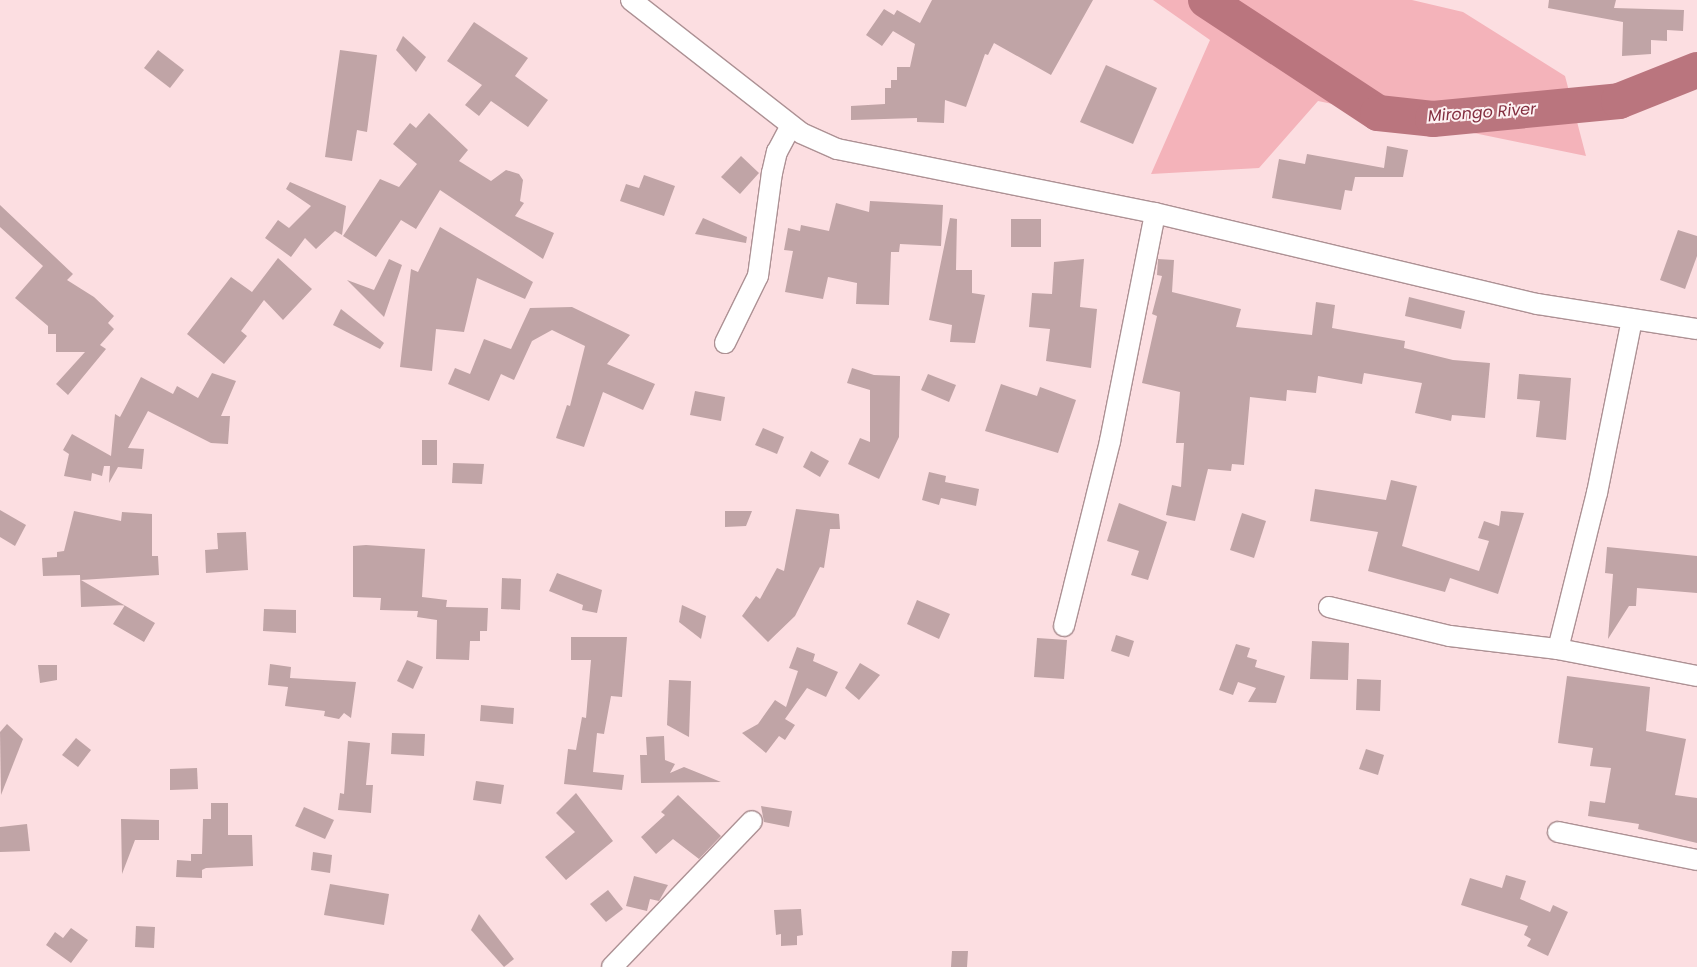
<!DOCTYPE html>
<style>
body{margin:0}
#map{position:relative;width:1697px;height:967px;overflow:hidden;background:#fcdee1;font-family:Poppins,sans-serif}
div>[style]{position:absolute}
[style*='--x']{left:calc(var(--x)*1px);top:calc(var(--y)*1px);width:calc(var(--w)*1px);rotate:calc(var(--a)*1deg)}
.green>*{inset:0;background:#f4b3ba}
.river>*{height:36px;margin:-18px;padding:0 18px;transform-origin:18px;border-radius:18px;background:#ba757e}
.building>*{inset:0;background:#c0a4a6}
.roads{filter:drop-shadow(1px 0 #ad9194) drop-shadow(-1px 0 #ad9194) drop-shadow(0 1px #ad9194) drop-shadow(0 -1px #ad9194)}
.street>*{height:20px;margin:-10px;padding:0 10px;transform-origin:10px;border-radius:10px;background:#fff}
span{translate:-50% -50%;white-space:nowrap;text-align:center;line-height:1.15;-webkit-text-stroke:4px #fdf1f2;paint-order:stroke}
.water-label{font-size:16px;color:#842f40;font-style:italic}
</style>
<div id="map">
<div class="green">
<div style="clip-path:polygon(1153px 0,1412px 0,1463px 12px,1565px 76px,1586px 156px,1318px 101px,1259px 168px,1151px 174px,1210px 40px)"></div>
</div>
<div class="river">
<div style="--x:1206;--y:0;--w:206;--a:33.3"></div>
<div style="--x:1378;--y:113;--w:55;--a:6.2"></div>
<div style="--x:1433;--y:119;--w:187;--a:-5.5"></div>
<div style="--x:1619;--y:101;--w:84;--a:-21.7"></div>
</div>
<div class="building">
<div style="clip-path:polygon(932px 0,1093px 0,1051px 75px,994px 43px,988px 55px,985px 54px,966px 107px,945px 100px,944px 123px,917px 122px,917px 118px,851px 120px,851px 106px,885px 104px,885px 88px,891px 88px,891px 80px,897px 80px,897px 67px,910px 67px,915px 44px,893px 31px,882px 46px,866px 35px,884px 9px,894px 15px,897px 10px,920px 23px)"></div>
<div style="clip-path:polygon(1549px 0,1616px 0,1614px 8px,1684px 10px,1683px 31px,1667px 30px,1667px 41px,1651px 40px,1651px 54px,1622px 56px,1623px 22px,1548px 8px)"></div>
<div style="clip-path:polygon(474px 22px,528px 58px,515px 76px,548px 100px,528px 127px,491px 101px,479px 116px,465px 105px,482px 85px,447px 61px)"></div>
<div style="clip-path:polygon(403px 36px,426px 57px,416px 72px,396px 50px)"></div>
<div style="clip-path:polygon(158px 50px,184px 70px,170px 88px,144px 68px)"></div>
<div style="clip-path:polygon(340px 50px,377px 55px,367px 132px,357px 130px,352px 161px,325px 157px)"></div>
<div style="clip-path:polygon(1106px 65px,1157px 88px,1133px 144px,1080px 122px)"></div>
<div style="clip-path:polygon(429px 113px,468px 150px,459px 161px,491px 181px,506px 170px,519px 174px,523px 180px,520px 201px,524px 203px,515px 216px,554px 233px,543px 259px,440px 190px,416px 229px,401px 220px,376px 257px,343px 236px,380px 179px,399px 187px,417px 164px,393px 144px,410px 123px,416px 128px)"></div>
<div style="clip-path:polygon(1387px 146px,1408px 150px,1403px 177px,1355px 177px,1352px 191px,1345px 190px,1341px 210px,1272px 198px,1279px 159px,1305px 164px,1307px 154px,1384px 168px)"></div>
<div style="clip-path:polygon(741px 156px,759px 173px,740px 194px,721px 177px)"></div>
<div style="clip-path:polygon(644px 175px,675px 186px,664px 216px,620px 201px,626px 184px,639px 188px)"></div>
<div style="clip-path:polygon(290px 182px,346px 206px,342px 235px,335px 231px,316px 249px,305px 238px,291px 257px,265px 238px,278px 220px,289px 228px,311px 206px,286px 189px)"></div>
<div style="clip-path:polygon(870px 201px,943px 205px,941px 246px,900px 244px,899px 252px,891px 252px,889px 305px,856px 304px,857px 283px,828px 277px,823px 299px,785px 292px,793px 251px,784px 250px,788px 228px,800px 231px,801px 225px,829px 231px,836px 203px,869px 212px)"></div>
<div style="clip-path:polygon(0 205px,73px 274px,67px 280px,94px 297px,114px 316px,108px 323px,114px 329px,100px 345px,106px 349px,68px 395px,56px 384px,85px 352px,56px 352px,56px 334px,48px 334px,48px 326px,15px 298px,43px 266px,0 227px)"></div>
<div style="clip-path:polygon(703px 218px,747px 237px,746px 243px,695px 234px)"></div>
<div style="clip-path:polygon(950px 218px,957px 219px,956px 270px,972px 270px,972px 293px,985px 295px,975px 343px,950px 342px,952px 325px,929px 320px)"></div>
<div style="clip-path:polygon(1011px 219px,1041px 219px,1041px 247px,1011px 247px)"></div>
<div style="clip-path:polygon(440px 227px,533px 282px,525px 299px,477px 278px,464px 332px,436px 329px,432px 371px,400px 367px,411px 269px,418px 272px)"></div>
<div style="clip-path:polygon(1678px 230px,1697px 236px,1697px 256px,1685px 289px,1660px 280px)"></div>
<div style="clip-path:polygon(278px 258px,312px 289px,283px 320px,264px 300px,241px 331px,247px 336px,224px 364px,187px 334px,231px 277px,252px 292px)"></div>
<div style="clip-path:polygon(389px 259px,402px 265px,384px 317px,347px 280px,374px 290px)"></div>
<div style="clip-path:polygon(1084px 259px,1080px 307px,1097px 309px,1091px 368px,1046px 361px,1050px 329px,1029px 327px,1032px 293px,1052px 294px,1054px 262px)"></div>
<div style="clip-path:polygon(1158px 259px,1174px 260px,1172px 292px,1241px 309px,1236px 327px,1312px 335px,1316px 302px,1335px 305px,1332px 328px,1405px 341px,1404px 348px,1453px 360px,1490px 363px,1485px 418px,1452px 415px,1451px 421px,1415px 413px,1422px 383px,1364px 373px,1362px 384px,1318px 376px,1316px 393px,1287px 390px,1286px 401px,1250px 397px,1244px 465px,1232px 464px,1231px 471px,1208px 469px,1195px 521px,1166px 515px,1172px 485px,1181px 487px,1184px 443px,1176px 443px,1180px 392px,1142px 383px,1157px 316px,1152px 314px,1162px 276px,1157px 275px)"></div>
<div style="clip-path:polygon(1409px 297px,1465px 311px,1461px 329px,1405px 316px)"></div>
<div style="clip-path:polygon(572px 307px,630px 335px,607px 364px,655px 384px,643px 410px,603px 392px,584px 447px,556px 438px,567px 405px,570px 406px,585px 346px,552px 330px,532px 341px,514px 380px,501px 374px,489px 401px,448px 384px,455px 368px,470px 374px,484px 339px,511px 349px,530px 308px)"></div>
<div style="clip-path:polygon(341px 309px,384px 343px,380px 349px,333px 325px)"></div>
<div style="clip-path:polygon(852px 368px,874px 375px,900px 376px,899px 437px,879px 479px,848px 464px,860px 438px,870px 442px,870px 390px,847px 383px)"></div>
<div style="clip-path:polygon(212px 373px,236px 381px,221px 416px,230px 416px,228px 444px,211px 443px,148px 411px,128px 448px,144px 449px,142px 469px,118px 467px,109px 483px,110px 466px,104px 466px,102px 476px,92px 473px,91px 481px,64px 476px,69px 454px,63px 450px,72px 434px,111px 456px,115px 414px,120px 417px,141px 377px,173px 394px,177px 386px,198px 398px)"></div>
<div style="clip-path:polygon(928px 374px,956px 385px,949px 402px,921px 390px)"></div>
<div style="clip-path:polygon(1519px 374px,1571px 378px,1566px 440px,1536px 437px,1540px 401px,1517px 399px)"></div>
<div style="clip-path:polygon(1001px 384px,1037px 396px,1040px 387px,1076px 400px,1058px 453px,985px 431px)"></div>
<div style="clip-path:polygon(695px 391px,725px 397px,721px 421px,690px 415px)"></div>
<div style="clip-path:polygon(763px 428px,784px 437px,777px 454px,755px 445px)"></div>
<div style="clip-path:polygon(422px 440px,437px 440px,437px 465px,422px 465px)"></div>
<div style="clip-path:polygon(811px 451px,829px 461px,820px 477px,803px 467px)"></div>
<div style="clip-path:polygon(453px 463px,484px 464px,482px 484px,452px 483px)"></div>
<div style="clip-path:polygon(929px 472px,946px 476px,945px 482px,979px 489px,976px 506px,941px 498px,939px 505px,922px 500px)"></div>
<div style="clip-path:polygon(1391px 480px,1417px 486px,1402px 546px,1479px 571px,1489px 541px,1478px 538px,1484px 521px,1499px 526px,1501px 511px,1524px 513px,1498px 594px,1450px 578px,1445px 592px,1368px 571px,1378px 532px,1310px 521px,1315px 489px,1386px 500px)"></div>
<div style="clip-path:polygon(1119px 503px,1167px 522px,1148px 580px,1131px 575px,1139px 551px,1107px 541px)"></div>
<div style="clip-path:polygon(796px 509px,839px 514px,840px 529px,830px 529px,824px 568px,820px 567px,795px 616px,768px 642px,742px 616px,756px 596px,760px 599px,777px 568px,784px 571px)"></div>
<div style="clip-path:polygon(0 510px,26px 525px,15px 546px,0 537px)"></div>
<div style="clip-path:polygon(74px 511px,121px 521px,122px 512px,152px 514px,152px 556px,158px 556px,159px 575px,81px 580px,155px 623px,144px 642px,113px 624px,125px 605px,81px 607px,80px 575px,43px 576px,42px 558px,57px 557px,57px 552px,64px 551px)"></div>
<div style="clip-path:polygon(725px 511px,752px 511px,746px 526px,725px 527px)"></div>
<div style="clip-path:polygon(1242px 513px,1266px 521px,1254px 558px,1230px 550px)"></div>
<div style="clip-path:polygon(246px 532px,248px 570px,206px 573px,205px 550px,218px 549px,217px 533px)"></div>
<div style="clip-path:polygon(366px 545px,425px 549px,422px 597px,447px 600px,446px 607px,488px 608px,487px 631px,480px 631px,480px 641px,470px 641px,469px 660px,436px 659px,437px 620px,417px 617px,418px 611px,380px 610px,381px 598px,353px 597px,353px 546px)"></div>
<div style="clip-path:polygon(1607px 547px,1697px 556px,1697px 593px,1637px 588px,1636px 606px,1629px 606px,1608px 639px,1613px 574px,1605px 573px)"></div>
<div style="clip-path:polygon(557px 573px,602px 590px,597px 613px,582px 610px,583px 605px,549px 591px)"></div>
<div style="clip-path:polygon(502px 578px,521px 579px,520px 610px,501px 609px)"></div>
<div style="clip-path:polygon(917px 600px,950px 614px,939px 639px,907px 624px)"></div>
<div style="clip-path:polygon(682px 605px,706px 616px,701px 639px,679px 622px)"></div>
<div style="clip-path:polygon(264px 609px,296px 610px,296px 633px,263px 631px)"></div>
<div style="clip-path:polygon(1116px 635px,1134px 641px,1129px 657px,1111px 651px)"></div>
<div style="clip-path:polygon(571px 637px,627px 637px,622px 697px,611px 696px,604px 734px,597px 733px,593px 772px,624px 775px,622px 790px,564px 784px,568px 749px,576px 750px,582px 717px,586px 718px,591px 660px,571px 660px)"></div>
<div style="clip-path:polygon(1037px 638px,1067px 640px,1064px 679px,1034px 677px)"></div>
<div style="clip-path:polygon(1312px 641px,1349px 643px,1348px 680px,1310px 679px)"></div>
<div style="clip-path:polygon(1236px 644px,1250px 648px,1247px 657px,1257px 660px,1255px 667px,1285px 676px,1276px 703px,1248px 702px,1256px 688px,1238px 682px,1233px 695px,1219px 690px)"></div>
<div style="clip-path:polygon(797px 647px,815px 654px,813px 661px,838px 672px,826px 697px,807px 688px,785px 719px,795px 725px,785px 740px,779px 736px,766px 753px,742px 733px,758px 724px,775px 700px,786px 707px,798px 671px,789px 668px)"></div>
<div style="clip-path:polygon(407px 660px,423px 667px,413px 689px,397px 681px)"></div>
<div style="clip-path:polygon(860px 663px,880px 675px,859px 700px,845px 688px)"></div>
<div style="clip-path:polygon(270px 664px,291px 667px,290px 678px,356px 682px,351px 718px,344px 713px,339px 719px,324px 716px,325px 711px,285px 706px,288px 687px,268px 685px)"></div>
<div style="clip-path:polygon(38px 665px,57px 665px,57px 680px,40px 683px)"></div>
<div style="clip-path:polygon(1567px 676px,1650px 687px,1646px 731px,1686px 739px,1675px 795px,1697px 798px,1697px 843px,1638px 829px,1639px 824px,1588px 816px,1590px 801px,1605px 803px,1611px 768px,1590px 766px,1593px 748px,1558px 743px)"></div>
<div style="clip-path:polygon(1357px 679px,1381px 680px,1380px 711px,1356px 710px)"></div>
<div style="clip-path:polygon(669px 680px,691px 681px,689px 737px,667px 725px)"></div>
<div style="clip-path:polygon(481px 705px,514px 708px,513px 724px,480px 721px)"></div>
<div style="clip-path:polygon(7px 724px,23px 739px,1px 795px,0 732px)"></div>
<div style="clip-path:polygon(392px 733px,425px 734px,424px 756px,391px 754px)"></div>
<div style="clip-path:polygon(664px 736px,665px 760px,675px 764px,670px 773px,684px 767px,721px 782px,641px 783px,640px 755px,647px 755px,646px 737px)"></div>
<div style="clip-path:polygon(76px 738px,91px 750px,78px 767px,62px 755px)"></div>
<div style="clip-path:polygon(348px 741px,370px 743px,366px 785px,373px 785px,371px 813px,338px 810px,340px 793px,344px 794px)"></div>
<div style="clip-path:polygon(1366px 749px,1384px 755px,1378px 775px,1359px 769px)"></div>
<div style="clip-path:polygon(197px 768px,198px 789px,170px 790px,170px 769px)"></div>
<div style="clip-path:polygon(476px 781px,504px 785px,501px 804px,473px 800px)"></div>
<div style="clip-path:polygon(576px 793px,613px 841px,566px 880px,545px 857px,575px 832px,556px 813px)"></div>
<div style="clip-path:polygon(678px 795px,721px 836px,699px 859px,673px 839px,656px 854px,641px 837px,665px 815px,661px 812px)"></div>
<div style="clip-path:polygon(211px 803px,228px 803px,228px 835px,252px 835px,253px 866px,206px 868px,202px 870px,202px 878px,176px 877px,177px 860px,191px 861px,191px 854px,202px 854px,203px 819px,211px 819px)"></div>
<div style="clip-path:polygon(761px 806px,792px 811px,789px 827px,764px 822px)"></div>
<div style="clip-path:polygon(304px 807px,334px 820px,325px 839px,295px 826px)"></div>
<div style="clip-path:polygon(121px 819px,159px 820px,159px 840px,135px 840px,122px 874px)"></div>
<div style="clip-path:polygon(27px 824px,30px 851px,0 852px,0 827px)"></div>
<div style="clip-path:polygon(313px 852px,332px 855px,330px 873px,311px 870px)"></div>
<div style="clip-path:polygon(1506px 875px,1526px 881px,1520px 899px,1550px 912px,1553px 905px,1568px 912px,1548px 956px,1527px 946px,1531px 939px,1524px 935px,1528px 926px,1461px 905px,1470px 878px,1502px 888px)"></div>
<div style="clip-path:polygon(634px 876px,668px 885px,659px 901px,650px 899px,647px 911px,626px 906px)"></div>
<div style="clip-path:polygon(330px 884px,389px 894px,384px 925px,324px 915px)"></div>
<div style="clip-path:polygon(608px 890px,623px 909px,606px 922px,590px 904px)"></div>
<div style="clip-path:polygon(801px 909px,803px 935px,797px 936px,797px 945px,781px 946px,781px 934px,776px 935px,774px 910px)"></div>
<div style="clip-path:polygon(479px 914px,514px 959px,504px 967px,471px 930px)"></div>
<div style="clip-path:polygon(136px 926px,155px 927px,154px 948px,135px 947px)"></div>
<div style="clip-path:polygon(71px 928px,88px 940px,71px 963px,46px 945px,55px 932px,63px 938px)"></div>
<div style="clip-path:polygon(952px 951px,968px 951px,967px 967px,951px 967px)"></div>
</div>
<div class="roads">
<div class="street">
<div style="--x:631;--y:0;--w:216;--a:38"></div>
<div style="--x:801;--y:133;--w:39;--a:24"></div>
<div style="--x:837;--y:149;--w:324;--a:11.4"></div>
<div style="--x:1155;--y:213;--w:393;--a:13.4"></div>
<div style="--x:1537;--y:304;--w:162;--a:8.9"></div>
<div style="--x:725;--y:343;--w:75;--a:-63.8"></div>
<div style="--x:758;--y:276;--w:104;--a:-82.3"></div>
<div style="--x:772;--y:173;--w:22;--a:-77"></div>
<div style="--x:777;--y:152;--w:30;--a:-62"></div>
<div style="--x:1329;--y:607;--w:124;--a:13.5"></div>
<div style="--x:1450;--y:636;--w:109;--a:6.9"></div>
<div style="--x:1558;--y:649;--w:142;--a:11"></div>
<div style="--x:1064;--y:626;--w:191;--a:-76"></div>
<div style="--x:1110;--y:441;--w:232;--a:-78.8"></div>
<div style="--x:1558;--y:649;--w:161;--a:-76"></div>
<div style="--x:1597;--y:493;--w:177;--a:-78.6"></div>
<div style="--x:1558;--y:832;--w:142;--a:11.4"></div>
<div style="--x:612;--y:967;--w:202;--a:-46.2"></div>
</div>
</div>
<div class="water-label">
<span style="left:1482px;top:113px;rotate:-4deg">Mirongo River</span>
</div>
</div>
